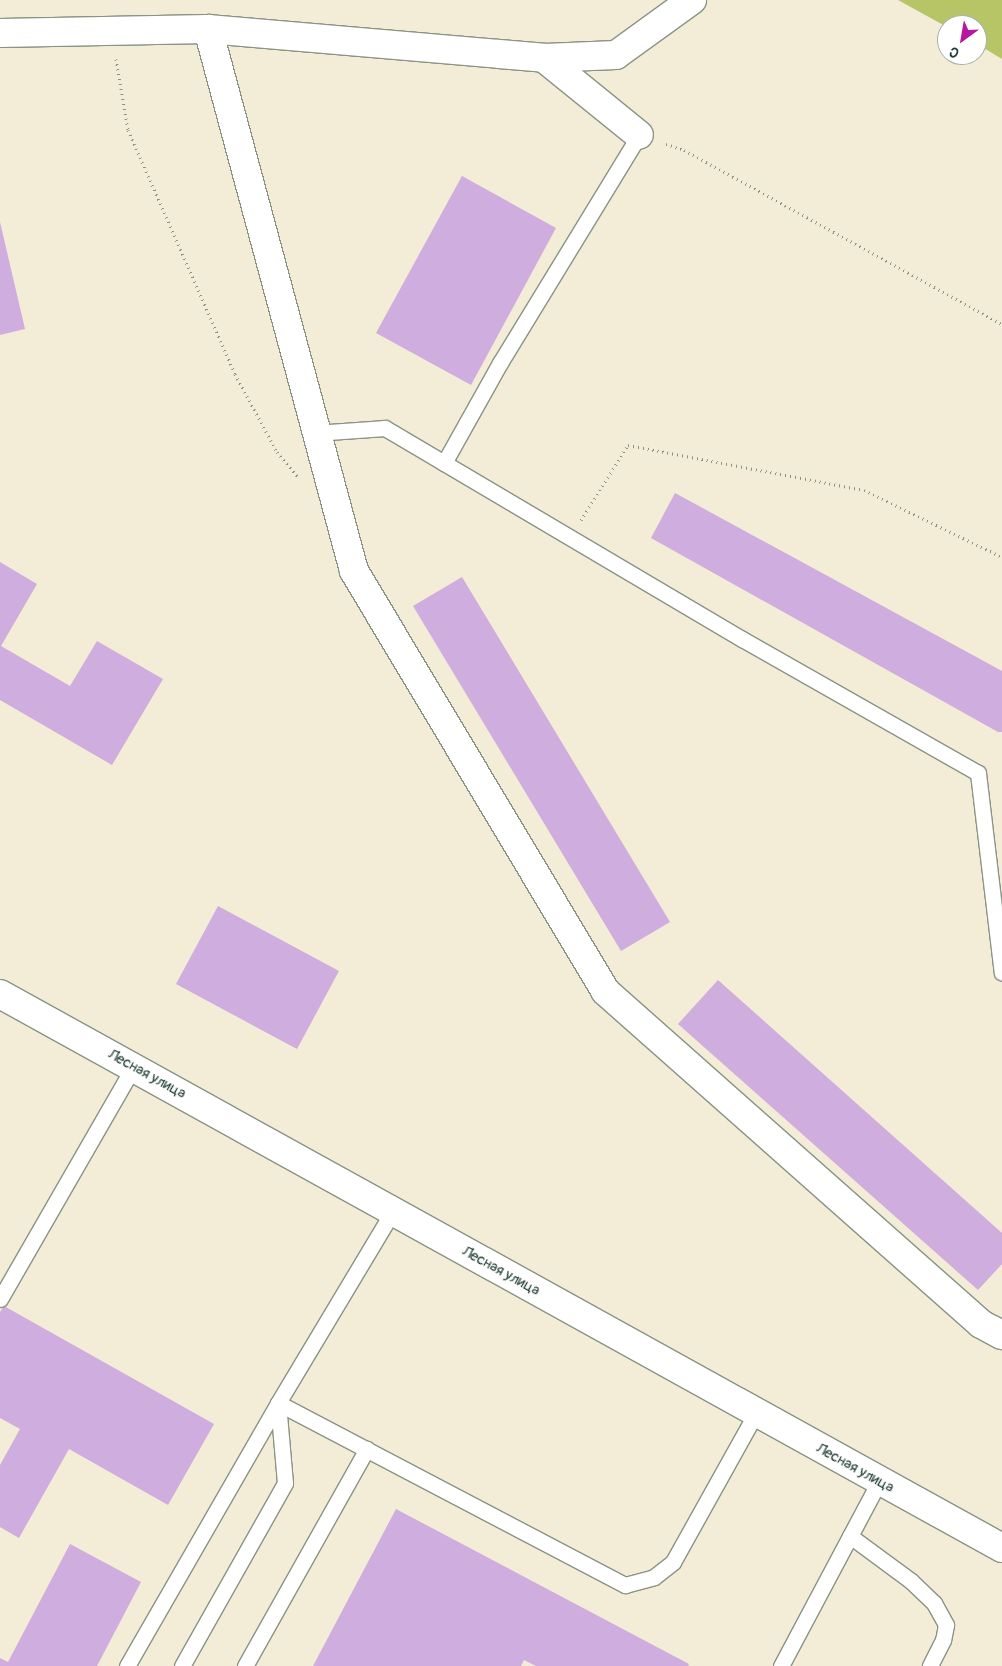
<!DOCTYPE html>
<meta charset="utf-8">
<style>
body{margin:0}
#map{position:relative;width:1002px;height:1666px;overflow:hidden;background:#f3ecd6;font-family:Pangolin,sans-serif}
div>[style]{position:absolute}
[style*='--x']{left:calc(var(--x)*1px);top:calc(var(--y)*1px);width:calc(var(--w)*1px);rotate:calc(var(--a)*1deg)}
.green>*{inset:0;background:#b8c567}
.building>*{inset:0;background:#cfadde}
.path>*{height:3px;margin-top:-1.5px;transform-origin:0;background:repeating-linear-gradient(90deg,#899485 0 1px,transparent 0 5px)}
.roads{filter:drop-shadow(1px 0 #899485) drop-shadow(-1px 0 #899485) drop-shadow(0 1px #899485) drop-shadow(0 -1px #899485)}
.lane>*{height:15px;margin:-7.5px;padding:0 7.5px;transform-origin:7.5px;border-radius:7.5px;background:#fff}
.street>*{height:28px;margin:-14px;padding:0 14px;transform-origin:14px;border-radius:14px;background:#fff}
.secondary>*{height:28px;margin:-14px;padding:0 14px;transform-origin:14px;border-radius:14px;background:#fff}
span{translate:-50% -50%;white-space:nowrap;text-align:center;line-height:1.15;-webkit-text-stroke:4px #fff;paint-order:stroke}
.street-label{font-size:15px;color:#1f3d34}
.north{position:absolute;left:937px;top:15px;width:50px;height:50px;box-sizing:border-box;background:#fff;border:1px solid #a5b1ae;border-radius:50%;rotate:212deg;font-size:14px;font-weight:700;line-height:20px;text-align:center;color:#1f3d34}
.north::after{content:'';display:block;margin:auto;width:18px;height:22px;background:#b5179e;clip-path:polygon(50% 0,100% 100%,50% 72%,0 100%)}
</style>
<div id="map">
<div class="green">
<div style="clip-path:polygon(898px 0,1002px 0,1002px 59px,977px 44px,977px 25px,947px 25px,947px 27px)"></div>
</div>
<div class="building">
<div style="clip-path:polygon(462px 176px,556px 228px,471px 385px,376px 333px)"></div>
<div style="clip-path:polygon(0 222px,25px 329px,0 335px)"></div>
<div style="clip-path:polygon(675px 493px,1002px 671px,1002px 732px,998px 732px,651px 538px)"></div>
<div style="clip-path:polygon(0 562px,37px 584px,1px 646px,70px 686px,97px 641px,163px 679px,112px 765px,0 700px)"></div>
<div style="clip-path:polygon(462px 577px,670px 922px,621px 951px,413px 606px)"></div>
<div style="clip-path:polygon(218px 906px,339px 971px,297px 1049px,176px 984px)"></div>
<div style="clip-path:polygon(718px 980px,1002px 1233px,1002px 1264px,978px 1290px,678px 1024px)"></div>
<div style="clip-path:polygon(4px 1306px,214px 1424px,168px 1505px,69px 1449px,19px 1538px,0 1527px,0 1465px,20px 1429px,0 1418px,0 1312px)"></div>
<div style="clip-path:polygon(396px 1509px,689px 1664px,688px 1666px,536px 1666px,524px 1660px,521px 1666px,313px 1666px)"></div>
<div style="clip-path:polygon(70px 1544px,141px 1582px,97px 1666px,0 1666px,0 1658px,8px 1662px)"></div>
</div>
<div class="path">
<div style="--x:116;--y:59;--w:72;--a:80.4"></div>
<div style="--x:128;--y:130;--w:266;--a:66.3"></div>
<div style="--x:235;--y:374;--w:89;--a:61.7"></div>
<div style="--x:277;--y:452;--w:34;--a:50"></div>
<div style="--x:666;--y:144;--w:19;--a:18"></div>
<div style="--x:684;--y:150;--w:362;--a:28.7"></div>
<div style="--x:581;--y:520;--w:89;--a:-57.9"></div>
<div style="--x:628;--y:445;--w:240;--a:10.8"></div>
<div style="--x:864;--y:490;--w:153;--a:25.9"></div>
</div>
<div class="roads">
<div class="lane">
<div style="--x:315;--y:433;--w:70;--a:-4.1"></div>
<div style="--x:385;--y:428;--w:415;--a:30.6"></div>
<div style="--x:742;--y:639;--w:271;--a:29.6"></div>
<div style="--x:978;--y:773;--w:201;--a:83.2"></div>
<div style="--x:444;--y:463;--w:115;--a:-60.8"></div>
<div style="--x:500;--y:363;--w:267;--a:-58.6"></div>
<div style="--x:0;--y:1299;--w:269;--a:-60.1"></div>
<div style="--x:278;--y:1403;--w:392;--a:27.7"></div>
<div style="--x:625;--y:1585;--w:30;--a:-15"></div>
<div style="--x:654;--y:1577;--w:24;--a:-38"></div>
<div style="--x:673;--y:1562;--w:171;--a:-60.9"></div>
<div style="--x:850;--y:1536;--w:76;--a:36.4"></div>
<div style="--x:911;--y:1581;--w:32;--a:44"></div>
<div style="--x:934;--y:1603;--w:25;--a:61"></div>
<div style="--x:946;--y:1625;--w:15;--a:101"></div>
<div style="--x:943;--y:1640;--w:29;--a:117"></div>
<div style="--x:127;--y:1666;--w:303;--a:-60.1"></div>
<div style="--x:278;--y:1403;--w:224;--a:-59.1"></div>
<div style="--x:182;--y:1666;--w:210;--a:-60.6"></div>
<div style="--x:285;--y:1483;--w:80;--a:-95"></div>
<div style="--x:245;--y:1666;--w:249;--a:-60.7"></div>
<div style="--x:781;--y:1666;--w:208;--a:-62"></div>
</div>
<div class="street">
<div style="--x:208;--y:29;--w:561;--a:74.92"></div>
<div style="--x:354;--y:571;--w:489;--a:59.1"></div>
<div style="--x:605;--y:991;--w:502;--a:41.53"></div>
<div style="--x:981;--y:1324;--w:24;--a:28"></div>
<div style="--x:0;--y:33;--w:208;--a:-1.1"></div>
<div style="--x:208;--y:29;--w:337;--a:4.9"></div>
<div style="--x:544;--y:58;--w:72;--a:-2.4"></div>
<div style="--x:616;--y:55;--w:94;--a:-35.9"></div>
<div style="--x:544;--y:58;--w:122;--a:39"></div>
</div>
<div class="secondary">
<div style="--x:0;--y:994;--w:1145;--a:28.94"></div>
</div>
</div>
<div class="street-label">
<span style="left:147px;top:1074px;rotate:29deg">Лесная улица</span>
<span style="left:501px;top:1271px;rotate:29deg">Лесная улица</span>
<span style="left:855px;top:1468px;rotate:29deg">Лесная улица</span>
</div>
<div class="north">С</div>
</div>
